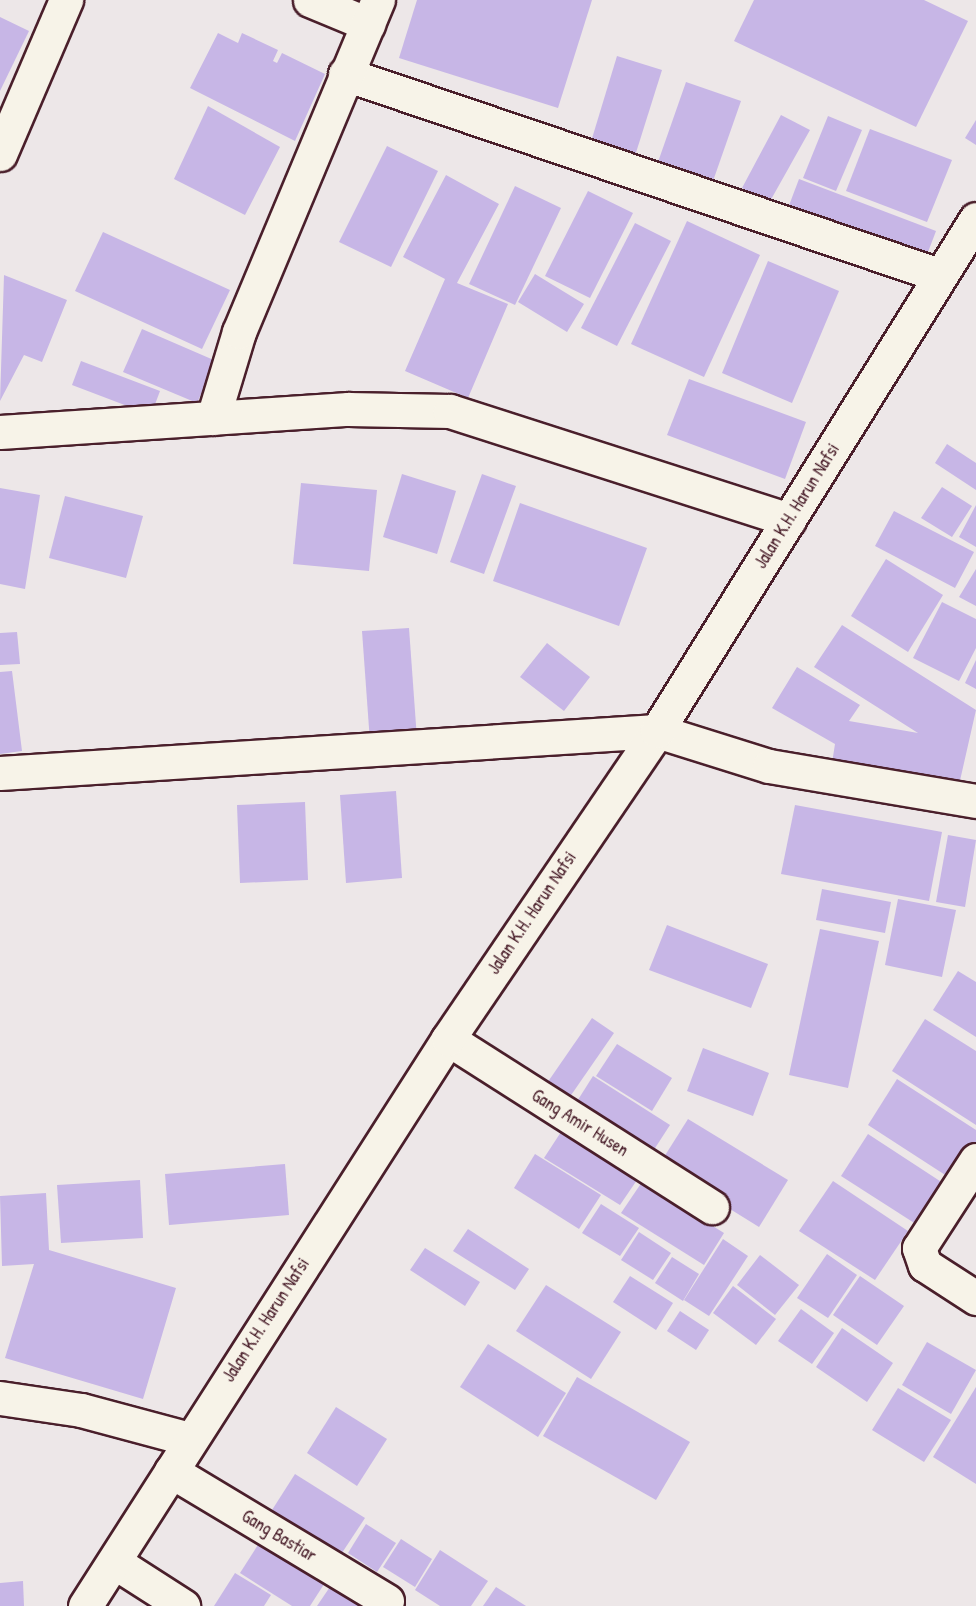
<!DOCTYPE html>
<style>
body{margin:0}
#map{position:relative;width:976px;height:1606px;overflow:hidden;background:#ede7e8;font-family:"Patrick Hand",sans-serif}
div>[style]{position:absolute}
[style*='--x']{left:calc(var(--x)*1px);top:calc(var(--y)*1px);width:calc(var(--w)*1px);rotate:calc(var(--a)*1deg)}
.building>*{inset:0;background:#c7b6e6}
.roads{filter:drop-shadow(2px 0 #4a1f2b) drop-shadow(-2px 0 #4a1f2b) drop-shadow(0 2px #4a1f2b) drop-shadow(0 -2px #4a1f2b)}
.street>*{height:33px;margin:-16.5px;padding:0 16.5px;transform-origin:16.5px;border-radius:16.5px;background:#f7f3e8}
.secondary>*{height:33px;margin:-16.5px;padding:0 16.5px;transform-origin:16.5px;border-radius:16.5px;background:#f7f3e8}
span{translate:-50% -50%;white-space:nowrap;text-align:center;line-height:1.15;-webkit-text-stroke:4.5px #f7f3e8;paint-order:stroke}
.street-label{font-size:18px;color:#4a1f2b}
</style>
<div id="map">
<div class="building">
<div style="clip-path:polygon(417px 0,592px 0,558px 108px,399px 58px)"></div>
<div style="clip-path:polygon(754px 0,924px 0,968px 21px,916px 127px,734px 41px)"></div>
<div style="clip-path:polygon(0 17px,29px 31px,0 91px)"></div>
<div style="clip-path:polygon(218px 33px,238px 43px,242px 33px,278px 50px,273px 61px,277px 63px,282px 53px,325px 74px,295px 141px,190px 88px)"></div>
<div style="clip-path:polygon(617px 56px,662px 70px,634px 159px,590px 145px)"></div>
<div style="clip-path:polygon(686px 82px,741px 101px,713px 181px,658px 162px)"></div>
<div style="clip-path:polygon(208px 106px,280px 147px,245px 215px,174px 179px)"></div>
<div style="clip-path:polygon(781px 115px,810px 130px,769px 203px,742px 188px)"></div>
<div style="clip-path:polygon(828px 116px,862px 130px,836px 191px,803px 178px)"></div>
<div style="clip-path:polygon(976px 120px,976px 145px,965px 138px)"></div>
<div style="clip-path:polygon(870px 129px,952px 160px,927px 222px,846px 191px)"></div>
<div style="clip-path:polygon(387px 146px,438px 171px,391px 267px,339px 242px)"></div>
<div style="clip-path:polygon(446px 175px,499px 204px,457px 283px,508px 304px,468px 398px,405px 371px,445px 279px,403px 257px)"></div>
<div style="clip-path:polygon(799px 179px,936px 231px,922px 268px,785px 216px)"></div>
<div style="clip-path:polygon(515px 186px,561px 208px,515px 305px,469px 284px)"></div>
<div style="clip-path:polygon(588px 191px,633px 213px,590px 298px,545px 276px)"></div>
<div style="clip-path:polygon(687px 221px,760px 255px,704px 377px,631px 344px)"></div>
<div style="clip-path:polygon(635px 223px,671px 241px,617px 346px,581px 328px)"></div>
<div style="clip-path:polygon(103px 232px,230px 290px,202px 349px,75px 291px)"></div>
<div style="clip-path:polygon(768px 261px,839px 291px,792px 403px,722px 373px)"></div>
<div style="clip-path:polygon(535px 274px,584px 304px,567px 332px,518px 302px)"></div>
<div style="clip-path:polygon(4px 275px,67px 300px,42px 362px,24px 355px,0 401px)"></div>
<div style="clip-path:polygon(142px 329px,216px 361px,197px 403px,123px 372px)"></div>
<div style="clip-path:polygon(81px 361px,160px 391px,151px 415px,72px 385px)"></div>
<div style="clip-path:polygon(689px 379px,806px 422px,785px 479px,667px 435px)"></div>
<div style="clip-path:polygon(947px 444px,976px 463px,976px 490px,935px 463px)"></div>
<div style="clip-path:polygon(402px 474px,456px 491px,437px 554px,383px 537px)"></div>
<div style="clip-path:polygon(482px 474px,516px 486px,484px 574px,450px 562px)"></div>
<div style="clip-path:polygon(301px 483px,377px 490px,369px 571px,293px 564px)"></div>
<div style="clip-path:polygon(942px 487px,972px 506px,952px 537px,921px 518px)"></div>
<div style="clip-path:polygon(0 488px,40px 495px,25px 589px,0 584px)"></div>
<div style="clip-path:polygon(65px 496px,143px 516px,126px 578px,49px 558px)"></div>
<div style="clip-path:polygon(520px 503px,647px 548px,619px 626px,493px 581px)"></div>
<div style="clip-path:polygon(976px 505px,976px 547px,959px 537px)"></div>
<div style="clip-path:polygon(894px 511px,974px 552px,955px 588px,875px 546px)"></div>
<div style="clip-path:polygon(886px 559px,943px 595px,908px 652px,851px 616px)"></div>
<div style="clip-path:polygon(976px 569px,976px 606px,959px 597px)"></div>
<div style="clip-path:polygon(942px 602px,976px 619px,976px 648px,959px 681px,913px 658px)"></div>
<div style="clip-path:polygon(842px 625px,976px 710px,959px 785px,832px 763px,835px 744px,772px 708px,797px 667px,860px 705px,849px 721px,918px 733px,814px 667px)"></div>
<div style="clip-path:polygon(409px 628px,417px 739px,370px 742px,362px 631px)"></div>
<div style="clip-path:polygon(17px 632px,20px 664px,0 665px,0 633px)"></div>
<div style="clip-path:polygon(547px 643px,590px 677px,564px 711px,520px 677px)"></div>
<div style="clip-path:polygon(976px 660px,976px 689px,965px 683px)"></div>
<div style="clip-path:polygon(12px 671px,22px 751px,0 754px,0 672px)"></div>
<div style="clip-path:polygon(396px 791px,402px 878px,346px 883px,340px 795px)"></div>
<div style="clip-path:polygon(305px 802px,308px 880px,240px 883px,237px 805px)"></div>
<div style="clip-path:polygon(795px 805px,942px 832px,929px 901px,781px 874px)"></div>
<div style="clip-path:polygon(948px 835px,976px 840px,965px 907px,936px 902px)"></div>
<div style="clip-path:polygon(822px 889px,891px 902px,885px 933px,816px 920px)"></div>
<div style="clip-path:polygon(898px 899px,956px 910px,942px 977px,885px 965px)"></div>
<div style="clip-path:polygon(667px 925px,768px 964px,751px 1008px,649px 970px)"></div>
<div style="clip-path:polygon(820px 929px,879px 941px,848px 1088px,789px 1075px)"></div>
<div style="clip-path:polygon(958px 971px,976px 982px,976px 1037px,933px 1010px)"></div>
<div style="clip-path:polygon(592px 1018px,614px 1033px,567px 1101px,545px 1086px)"></div>
<div style="clip-path:polygon(925px 1019px,976px 1051px,976px 1125px,892px 1071px)"></div>
<div style="clip-path:polygon(617px 1044px,672px 1078px,652px 1111px,596px 1076px)"></div>
<div style="clip-path:polygon(703px 1048px,769px 1073px,753px 1116px,687px 1091px)"></div>
<div style="clip-path:polygon(593px 1076px,670px 1125px,646px 1162px,569px 1114px)"></div>
<div style="clip-path:polygon(897px 1079px,976px 1130px,976px 1152px,956px 1182px,868px 1125px)"></div>
<div style="clip-path:polygon(688px 1119px,788px 1180px,759px 1227px,659px 1165px)"></div>
<div style="clip-path:polygon(561px 1132px,637px 1180px,620px 1205px,544px 1158px)"></div>
<div style="clip-path:polygon(868px 1134px,946px 1185px,919px 1226px,841px 1176px)"></div>
<div style="clip-path:polygon(535px 1154px,601px 1195px,579px 1229px,514px 1188px)"></div>
<div style="clip-path:polygon(285px 1164px,289px 1215px,169px 1225px,165px 1174px)"></div>
<div style="clip-path:polygon(140px 1180px,143px 1238px,61px 1243px,57px 1185px)"></div>
<div style="clip-path:polygon(833px 1181px,908px 1231px,875px 1280px,799px 1231px)"></div>
<div style="clip-path:polygon(642px 1182px,724px 1233px,704px 1265px,621px 1213px)"></div>
<div style="clip-path:polygon(46px 1193px,49px 1250px,176px 1288px,143px 1399px,5px 1358px,34px 1264px,2px 1266px,0 1196px)"></div>
<div style="clip-path:polygon(601px 1204px,639px 1228px,620px 1256px,582px 1233px)"></div>
<div style="clip-path:polygon(468px 1229px,529px 1269px,515px 1290px,453px 1251px)"></div>
<div style="clip-path:polygon(639px 1232px,671px 1253px,653px 1280px,621px 1260px)"></div>
<div style="clip-path:polygon(723px 1239px,748px 1256px,709px 1316px,684px 1300px)"></div>
<div style="clip-path:polygon(425px 1248px,480px 1282px,465px 1306px,410px 1270px)"></div>
<div style="clip-path:polygon(827px 1254px,857px 1275px,828px 1318px,797px 1298px)"></div>
<div style="clip-path:polygon(760px 1255px,799px 1285px,775px 1315px,737px 1285px)"></div>
<div style="clip-path:polygon(672px 1257px,699px 1274px,683px 1301px,655px 1283px)"></div>
<div style="clip-path:polygon(630px 1276px,673px 1303px,656px 1330px,613px 1302px)"></div>
<div style="clip-path:polygon(860px 1276px,904px 1306px,877px 1345px,833px 1315px)"></div>
<div style="clip-path:polygon(546px 1285px,621px 1332px,591px 1379px,516px 1331px)"></div>
<div style="clip-path:polygon(733px 1286px,776px 1319px,756px 1345px,713px 1313px)"></div>
<div style="clip-path:polygon(801px 1309px,834px 1333px,812px 1364px,778px 1341px)"></div>
<div style="clip-path:polygon(680px 1311px,709px 1330px,696px 1350px,667px 1331px)"></div>
<div style="clip-path:polygon(842px 1328px,893px 1363px,867px 1402px,816px 1367px)"></div>
<div style="clip-path:polygon(927px 1342px,976px 1370px,951px 1414px,902px 1385px)"></div>
<div style="clip-path:polygon(488px 1344px,566px 1393px,538px 1437px,460px 1387px)"></div>
<div style="clip-path:polygon(577px 1377px,690px 1442px,656px 1500px,543px 1436px)"></div>
<div style="clip-path:polygon(976px 1387px,976px 1484px,933px 1457px)"></div>
<div style="clip-path:polygon(898px 1388px,951px 1420px,924px 1462px,872px 1430px)"></div>
<div style="clip-path:polygon(336px 1407px,387px 1439px,357px 1486px,307px 1453px)"></div>
<div style="clip-path:polygon(295px 1474px,365px 1518px,334px 1565px,265px 1521px)"></div>
<div style="clip-path:polygon(366px 1524px,396px 1543px,377px 1572px,348px 1553px)"></div>
<div style="clip-path:polygon(263px 1537px,328px 1578px,310px 1606px,292px 1606px,240px 1573px)"></div>
<div style="clip-path:polygon(401px 1539px,432px 1559px,415px 1587px,383px 1567px)"></div>
<div style="clip-path:polygon(440px 1550px,488px 1581px,471px 1606px,440px 1606px,415px 1590px)"></div>
<div style="clip-path:polygon(235px 1573px,271px 1595px,264px 1606px,214px 1606px)"></div>
<div style="clip-path:polygon(338px 1575px,386px 1606px,317px 1606px)"></div>
<div style="clip-path:polygon(23px 1581px,24px 1606px,0 1606px,0 1583px)"></div>
<div style="clip-path:polygon(496px 1587px,526px 1606px,483px 1606px)"></div>
</div>
<div class="roads">
<div class="street">
<div style="--x:310;--y:0;--w:63;--a:22.5"></div>
<div style="--x:345;--y:74;--w:627;--a:18.69"></div>
<div style="--x:0;--y:154;--w:168;--a:-66.8"></div>
<div style="--x:213;--y:418;--w:90;--a:-73.2"></div>
<div style="--x:239;--y:332;--w:360;--a:-67.3"></div>
<div style="--x:0;--y:432;--w:349;--a:-3.8"></div>
<div style="--x:348;--y:409;--w:102;--a:1.1"></div>
<div style="--x:450;--y:411;--w:356;--a:17.8"></div>
<div style="--x:0;--y:773;--w:658;--a:-3.66"></div>
<div style="--x:657;--y:731;--w:117;--a:17.4"></div>
<div style="--x:769;--y:766;--w:210;--a:9.6"></div>
<div style="--x:448;--y:1039;--w:313;--a:32.5"></div>
<div style="--x:976;--y:1160;--w:105;--a:122.9"></div>
<div style="--x:919;--y:1248;--w:18;--a:71"></div>
<div style="--x:925;--y:1265;--w:61;--a:32.9"></div>
<div style="--x:0;--y:1398;--w:82;--a:8.4"></div>
<div style="--x:81;--y:1410;--w:112;--a:15"></div>
<div style="--x:171;--y:1471;--w:252;--a:31"></div>
<div style="--x:116;--y:1563;--w:80;--a:32.7"></div>
</div>
<div class="secondary">
<div style="--x:85;--y:1606;--w:673;--a:-57.37"></div>
<div style="--x:448;--y:1039;--w:372;--a:-55.8"></div>
<div style="--x:657;--y:731;--w:603;--a:-58.08"></div>
</div>
</div>
<div class="street-label">
<span style="left:797px;top:506px;rotate:-58deg">Jalan K.H. Harun Nafsi</span>
<span style="left:532px;top:913px;rotate:-56deg">Jalan K.H. Harun Nafsi</span>
<span style="left:580px;top:1123px;rotate:32deg">Gang Amir Husen</span>
<span style="left:266px;top:1320px;rotate:-57deg">Jalan K.H. Harun Nafsi</span>
<span style="left:279px;top:1536px;rotate:31deg">Gang Bastiar</span>
</div>
</div>
